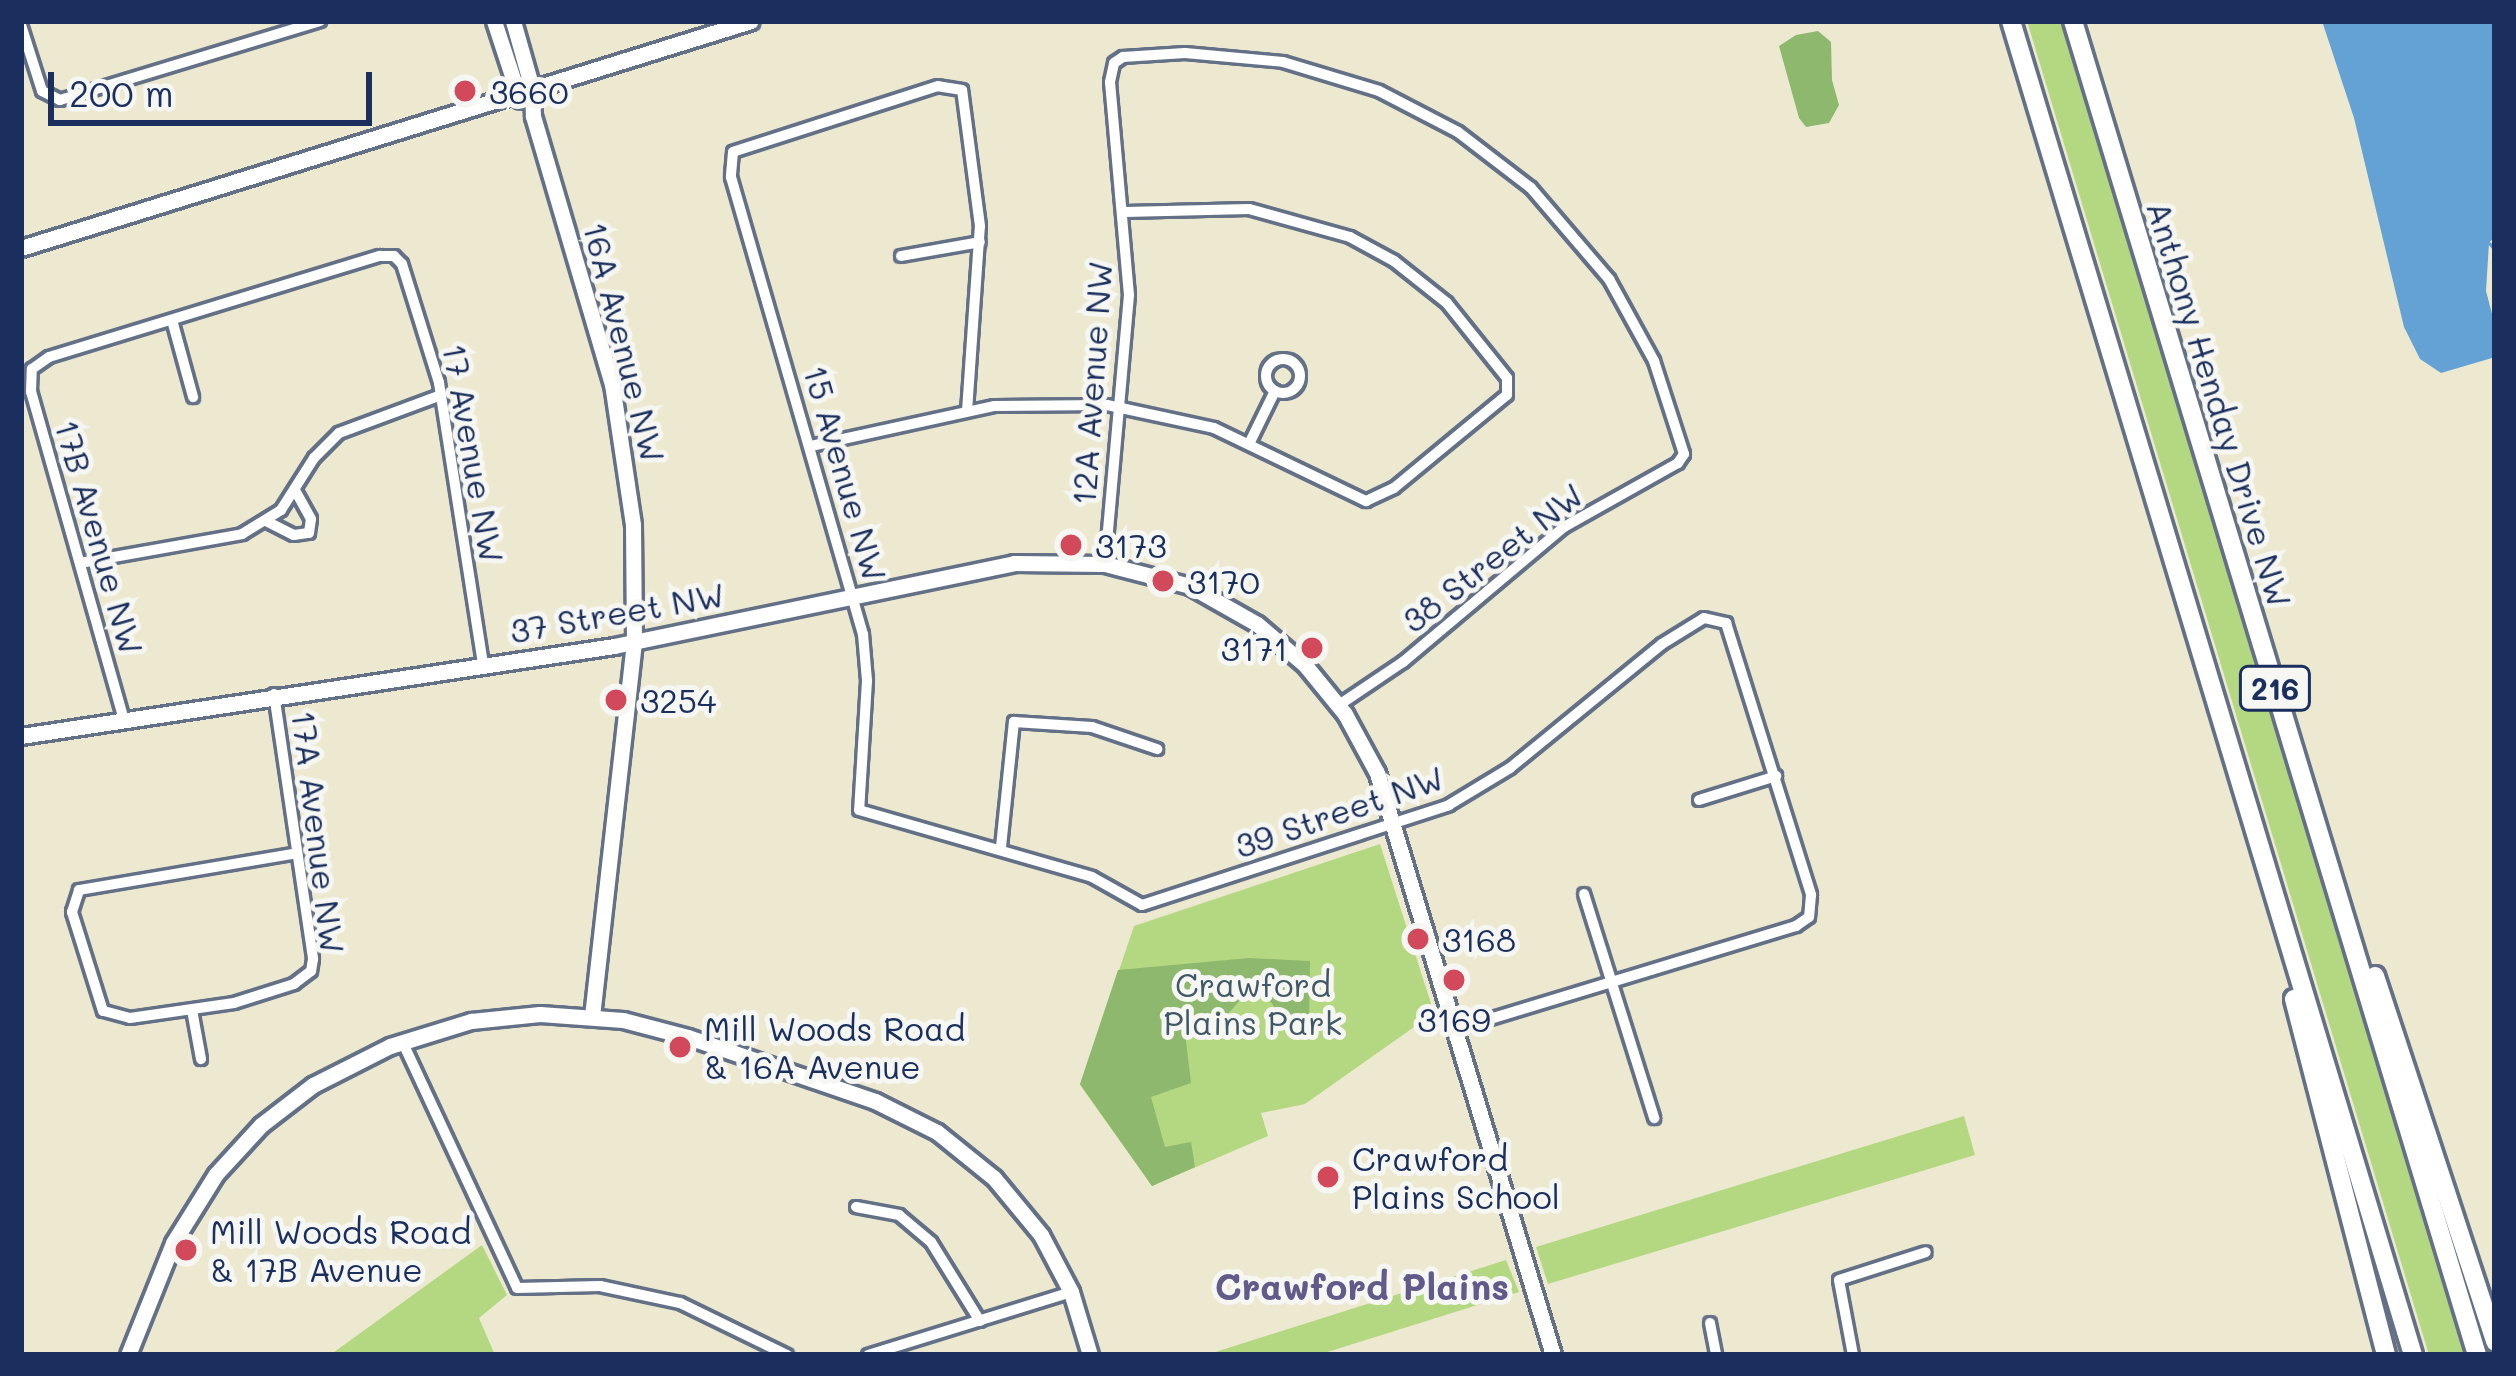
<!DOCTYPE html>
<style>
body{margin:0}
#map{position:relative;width:2516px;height:1376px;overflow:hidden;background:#ede9d1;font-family:Mali,sans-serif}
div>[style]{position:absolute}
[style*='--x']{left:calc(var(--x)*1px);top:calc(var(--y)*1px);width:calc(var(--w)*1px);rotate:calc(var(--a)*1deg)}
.green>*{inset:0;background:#b4d881}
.forest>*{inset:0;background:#8fb86f}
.water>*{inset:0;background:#64a2d6}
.stream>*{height:3px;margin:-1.5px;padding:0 1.5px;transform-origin:1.5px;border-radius:1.5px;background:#64a2d6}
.roads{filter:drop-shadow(3px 0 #647086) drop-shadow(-3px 0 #647086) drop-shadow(0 3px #647086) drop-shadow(0 -3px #647086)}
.street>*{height:10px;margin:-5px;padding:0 5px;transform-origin:5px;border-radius:5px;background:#fff}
.street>.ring{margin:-5px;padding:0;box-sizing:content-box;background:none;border:10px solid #fff;border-radius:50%}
.secondary>*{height:15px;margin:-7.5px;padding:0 7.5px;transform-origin:7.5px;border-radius:7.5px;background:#fff}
.highway>*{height:18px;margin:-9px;padding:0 9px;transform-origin:9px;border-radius:9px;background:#fff}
.dots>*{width:33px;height:33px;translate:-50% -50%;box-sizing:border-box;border:6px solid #f6f6f2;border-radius:50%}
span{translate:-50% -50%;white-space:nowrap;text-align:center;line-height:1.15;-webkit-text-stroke:10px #f6f6f2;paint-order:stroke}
.shield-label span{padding:3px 9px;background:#f6f6f2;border:3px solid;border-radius:9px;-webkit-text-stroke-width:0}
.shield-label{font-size:30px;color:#1b2f5e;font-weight:700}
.poi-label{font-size:33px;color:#1b2f5e}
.left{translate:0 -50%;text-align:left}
.right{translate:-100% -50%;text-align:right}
.street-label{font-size:33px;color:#1b2f5e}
.park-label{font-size:33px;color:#415967}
.neighbourhood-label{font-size:36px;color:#625b8a;font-weight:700}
.frame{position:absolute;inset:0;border:24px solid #1b2f5e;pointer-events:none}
.scale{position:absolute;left:48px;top:72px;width:324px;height:54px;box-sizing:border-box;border:6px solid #1b2f5e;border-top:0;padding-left:15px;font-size:36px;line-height:42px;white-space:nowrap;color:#1b2f5e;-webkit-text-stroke:9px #f6f6f2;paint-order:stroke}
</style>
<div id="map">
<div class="green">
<div style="clip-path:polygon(2027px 21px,2063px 21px,2466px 1355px,2429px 1355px)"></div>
<div style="clip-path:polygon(1380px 844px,1434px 1013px,1305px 1104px,1261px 1113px,1268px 1136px,1152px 1186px,1080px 1085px,1134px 926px)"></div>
<div style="clip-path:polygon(1964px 1116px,1975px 1155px,1548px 1284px,1536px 1247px)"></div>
<div style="clip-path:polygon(482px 1245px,507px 1295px,479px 1318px,495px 1355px,330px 1355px)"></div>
<div style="clip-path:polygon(1506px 1260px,1519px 1292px,1318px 1355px,1206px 1355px)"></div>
</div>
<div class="forest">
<div style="clip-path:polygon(1818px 31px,1831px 42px,1832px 80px,1839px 105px,1829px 123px,1806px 127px,1799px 118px,1779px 46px,1796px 35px)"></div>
<div style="clip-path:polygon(1249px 958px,1310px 961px,1309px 1031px,1288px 1028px,1271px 1002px,1250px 989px,1226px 1016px,1185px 1033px,1191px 1083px,1151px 1097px,1165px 1147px,1191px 1142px,1195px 1167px,1152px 1186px,1080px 1084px,1118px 970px)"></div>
</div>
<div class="water">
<div style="clip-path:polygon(2322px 21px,2495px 21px,2495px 236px,2489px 243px,2486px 291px,2495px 325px,2492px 358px,2441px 373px,2420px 359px,2404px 327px,2354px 118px)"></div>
</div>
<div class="stream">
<div style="--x:2489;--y:243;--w:9;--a:49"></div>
</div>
<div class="roads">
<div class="street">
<div style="--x:21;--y:25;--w:69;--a:72.3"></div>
<div style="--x:42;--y:91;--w:20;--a:27"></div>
<div style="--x:60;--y:100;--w:272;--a:-16.9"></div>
<div style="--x:901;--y:256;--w:80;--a:-10"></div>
<div style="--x:172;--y:320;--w:80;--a:74.7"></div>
<div class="ring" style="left:1266px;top:359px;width:24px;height:24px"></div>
<div style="--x:967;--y:411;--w:185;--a:-86"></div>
<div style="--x:980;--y:226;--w:137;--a:-97.5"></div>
<div style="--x:962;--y:90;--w:24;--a:-171"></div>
<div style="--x:938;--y:86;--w:215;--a:162.2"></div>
<div style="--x:733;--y:152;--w:25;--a:95"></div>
<div style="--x:731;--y:177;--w:476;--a:73.9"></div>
<div style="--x:863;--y:634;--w:47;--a:85.1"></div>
<div style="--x:867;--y:681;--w:129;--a:93.5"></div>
<div style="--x:859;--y:810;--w:242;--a:16"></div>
<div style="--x:1092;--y:877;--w:57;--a:29.2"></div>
<div style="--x:1142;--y:905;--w:323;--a:-18"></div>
<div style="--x:1449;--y:805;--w:71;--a:-31.2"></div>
<div style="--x:1510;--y:768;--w:196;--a:-39.2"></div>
<div style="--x:1662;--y:644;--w:49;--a:-31.8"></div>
<div style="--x:1704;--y:618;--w:23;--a:13"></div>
<div style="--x:1726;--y:623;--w:285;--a:72.6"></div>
<div style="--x:1811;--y:895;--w:22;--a:95"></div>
<div style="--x:1809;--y:917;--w:16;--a:145"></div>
<div style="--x:1796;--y:926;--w:354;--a:163.1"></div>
<div style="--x:1250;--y:442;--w:57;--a:-63.9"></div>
<div style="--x:811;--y:446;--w:188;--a:-12.3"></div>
<div style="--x:995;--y:406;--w:112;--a:-0.5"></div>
<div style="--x:1107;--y:405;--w:109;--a:12.1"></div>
<div style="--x:1214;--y:428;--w:169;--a:25.7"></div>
<div style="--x:1366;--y:501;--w:31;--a:-25"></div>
<div style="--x:1394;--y:488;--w:146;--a:-39.5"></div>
<div style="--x:1507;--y:395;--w:17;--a:-90"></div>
<div style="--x:1507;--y:378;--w:96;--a:-128.7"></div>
<div style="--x:1447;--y:303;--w:68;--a:-141.6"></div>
<div style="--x:1394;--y:261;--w:50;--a:-151.4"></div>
<div style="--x:1350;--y:237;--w:105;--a:-164.5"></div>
<div style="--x:1249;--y:209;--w:124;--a:178.6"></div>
<div style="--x:266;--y:521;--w:31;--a:27"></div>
<div style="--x:294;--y:535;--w:15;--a:-8"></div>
<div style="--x:309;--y:533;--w:14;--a:-82"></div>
<div style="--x:311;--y:519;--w:33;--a:-119"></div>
<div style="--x:80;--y:563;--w:165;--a:-10.1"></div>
<div style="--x:242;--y:534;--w:46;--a:-31.6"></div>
<div style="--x:281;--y:510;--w:62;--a:-57.6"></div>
<div style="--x:314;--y:458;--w:35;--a:-45"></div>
<div style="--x:339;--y:433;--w:109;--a:-20.4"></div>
<div style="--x:1105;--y:564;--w:270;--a:-84.9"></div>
<div style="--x:1129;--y:295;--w:214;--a:-95.1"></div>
<div style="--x:1110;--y:82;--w:19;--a:-78"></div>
<div style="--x:1114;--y:63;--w:11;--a:-34"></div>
<div style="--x:1123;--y:57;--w:62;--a:-3.7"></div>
<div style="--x:1185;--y:53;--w:98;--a:5.2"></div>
<div style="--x:1283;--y:62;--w:100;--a:16.8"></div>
<div style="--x:1379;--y:91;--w:89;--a:27.4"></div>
<div style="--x:1458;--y:132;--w:92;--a:37.5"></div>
<div style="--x:1531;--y:188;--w:120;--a:49.4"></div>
<div style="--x:1609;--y:279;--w:94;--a:61.2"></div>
<div style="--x:1654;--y:361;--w:98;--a:72.1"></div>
<div style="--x:1684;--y:454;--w:11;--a:124"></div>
<div style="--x:1678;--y:463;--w:131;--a:150.7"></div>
<div style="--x:1564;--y:527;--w:210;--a:140"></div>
<div style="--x:1403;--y:662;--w:77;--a:146.1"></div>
<div style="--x:274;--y:694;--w:268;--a:81.6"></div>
<div style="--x:313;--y:959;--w:12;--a:99"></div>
<div style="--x:311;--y:971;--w:21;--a:143"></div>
<div style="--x:294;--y:984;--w:63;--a:162.4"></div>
<div style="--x:234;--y:1003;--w:105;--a:171.8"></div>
<div style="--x:130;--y:1018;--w:28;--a:-165"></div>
<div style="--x:103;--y:1011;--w:104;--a:-107.4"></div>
<div style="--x:72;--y:912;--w:23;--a:-72"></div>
<div style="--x:79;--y:890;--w:221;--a:-9.6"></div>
<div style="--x:124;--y:720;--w:341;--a:-105.8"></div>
<div style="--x:31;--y:392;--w:23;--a:-88"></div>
<div style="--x:32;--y:369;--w:21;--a:-35"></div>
<div style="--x:49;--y:357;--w:346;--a:-17"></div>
<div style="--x:380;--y:256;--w:14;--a:0"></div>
<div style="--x:394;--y:256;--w:11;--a:45"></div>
<div style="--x:402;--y:264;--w:125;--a:72.7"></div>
<div style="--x:439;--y:383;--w:285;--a:81.1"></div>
<div style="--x:1699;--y:800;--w:81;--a:-17.3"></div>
<div style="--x:1001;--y:847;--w:126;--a:-84.1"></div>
<div style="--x:1014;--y:722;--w:78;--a:3.7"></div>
<div style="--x:1092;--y:727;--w:69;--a:18.7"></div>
<div style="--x:1584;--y:894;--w:235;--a:72.6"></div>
<div style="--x:192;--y:1010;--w:50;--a:79.6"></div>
<div style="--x:402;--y:1041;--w:272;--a:65"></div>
<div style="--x:517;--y:1288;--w:83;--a:-1.4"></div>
<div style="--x:600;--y:1286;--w:82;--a:12"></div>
<div style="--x:680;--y:1303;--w:119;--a:25.9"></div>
<div style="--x:856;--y:1207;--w:44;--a:10.5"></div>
<div style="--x:899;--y:1215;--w:42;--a:40.2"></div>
<div style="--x:931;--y:1242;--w:93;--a:58.2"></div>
<div style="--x:1710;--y:1323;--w:33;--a:79"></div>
<div style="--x:868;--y:1355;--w:213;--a:-17.2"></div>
<div style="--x:1853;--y:1355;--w:76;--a:-100.6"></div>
<div style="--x:1839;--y:1280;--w:91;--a:-17.8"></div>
</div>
<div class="secondary">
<div style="--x:494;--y:21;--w:83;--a:71.8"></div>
<div style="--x:513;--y:21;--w:70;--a:74.2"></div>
<div style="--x:532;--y:88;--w:28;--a:88"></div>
<div style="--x:533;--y:116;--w:279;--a:73.6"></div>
<div style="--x:612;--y:384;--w:143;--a:81.5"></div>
<div style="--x:633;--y:525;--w:117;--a:89.5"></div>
<div style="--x:634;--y:642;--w:376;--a:96.4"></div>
<div style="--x:21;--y:248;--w:764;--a:-17.27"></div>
<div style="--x:21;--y:736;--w:600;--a:-8.63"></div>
<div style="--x:614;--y:646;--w:409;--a:-11.7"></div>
<div style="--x:1014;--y:563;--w:91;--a:0.6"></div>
<div style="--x:1105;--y:564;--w:88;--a:14.5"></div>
<div style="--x:1190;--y:586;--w:77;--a:29.6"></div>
<div style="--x:1257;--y:624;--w:63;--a:40.5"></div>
<div style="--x:1305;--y:665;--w:63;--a:50.8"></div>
<div style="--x:1345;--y:714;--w:67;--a:61.5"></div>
<div style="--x:1377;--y:773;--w:608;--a:73.17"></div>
<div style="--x:128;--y:1355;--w:121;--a:-68.1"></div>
<div style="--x:173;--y:1243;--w:81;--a:-58.1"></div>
<div style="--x:216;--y:1174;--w:67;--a:-47.4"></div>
<div style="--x:261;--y:1125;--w:66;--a:-37.6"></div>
<div style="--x:313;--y:1085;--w:86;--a:-26.9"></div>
<div style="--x:390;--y:1046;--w:85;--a:-17.2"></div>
<div style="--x:471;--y:1021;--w:69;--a:-5.8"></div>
<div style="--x:540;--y:1014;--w:83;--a:4.1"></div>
<div style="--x:623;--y:1020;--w:67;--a:14.7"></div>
<div style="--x:688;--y:1037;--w:198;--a:18.9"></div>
<div style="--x:875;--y:1101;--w:69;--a:26.6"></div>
<div style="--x:937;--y:1132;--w:73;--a:38.9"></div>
<div style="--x:994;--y:1178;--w:74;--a:50.5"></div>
<div style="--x:1041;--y:1235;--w:64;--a:62.2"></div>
<div style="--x:1071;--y:1292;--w:66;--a:73.2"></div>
</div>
<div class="highway">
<div style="--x:2011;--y:21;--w:1393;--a:73.23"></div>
<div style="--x:2073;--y:21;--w:1394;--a:73.15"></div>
<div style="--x:2375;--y:976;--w:385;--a:71.8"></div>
<div style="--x:2294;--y:999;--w:368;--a:75.5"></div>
</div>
</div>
<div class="dots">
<div style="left:465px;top:91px;background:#d1495b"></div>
<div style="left:1071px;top:545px;background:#d1495b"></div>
<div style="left:1163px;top:581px;background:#d1495b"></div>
<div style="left:1312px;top:648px;background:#d1495b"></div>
<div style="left:616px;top:700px;background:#d1495b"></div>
<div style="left:1418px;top:939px;background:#d1495b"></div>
<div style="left:1454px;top:980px;background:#d1495b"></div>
<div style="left:680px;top:1047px;background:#d1495b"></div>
<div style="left:1328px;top:1177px;background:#d1495b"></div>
<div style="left:186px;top:1250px;background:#d1495b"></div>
</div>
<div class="shield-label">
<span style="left:2275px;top:688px">216</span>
</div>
<div class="poi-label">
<span class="left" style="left:489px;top:91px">3660</span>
<span class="left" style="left:1095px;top:545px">3173</span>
<span class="left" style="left:1187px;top:581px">3170</span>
<span class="right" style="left:1288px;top:648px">3171</span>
<span class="left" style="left:640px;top:700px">3254</span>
<span class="left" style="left:1442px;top:939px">3168</span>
<span style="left:1454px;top:1019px">3169</span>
<span class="left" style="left:704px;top:1047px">Mill Woods Road<br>&amp; 16A Avenue</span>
<span class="left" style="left:1352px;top:1177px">Crawford<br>Plains School</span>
<span class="left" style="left:210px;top:1250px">Mill Woods Road<br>&amp; 17B Avenue</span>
</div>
<div class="street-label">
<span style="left:625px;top:342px;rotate:76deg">16A Avenue NW</span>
<span style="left:1091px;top:383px;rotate:-86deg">12A Avenue NW</span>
<span style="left:2220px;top:404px;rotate:73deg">Anthony Henday Drive NW</span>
<span style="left:474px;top:453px;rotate:80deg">17 Avenue NW</span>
<span style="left:846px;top:473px;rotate:74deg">15 Avenue NW</span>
<span style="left:100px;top:537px;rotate:74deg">17B Avenue NW</span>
<span style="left:1492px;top:557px;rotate:-38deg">38 Street NW</span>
<span style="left:617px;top:612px;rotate:-10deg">37 Street NW</span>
<span style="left:1339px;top:811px;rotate:-19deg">39 Street NW</span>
<span style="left:319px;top:832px;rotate:83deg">17A Avenue NW</span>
</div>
<div class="park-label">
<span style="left:1253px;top:1003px">Crawford<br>Plains Park</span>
</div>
<div class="neighbourhood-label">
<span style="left:1362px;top:1286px">Crawford Plains</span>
</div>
<div class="frame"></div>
<div class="scale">200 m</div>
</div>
